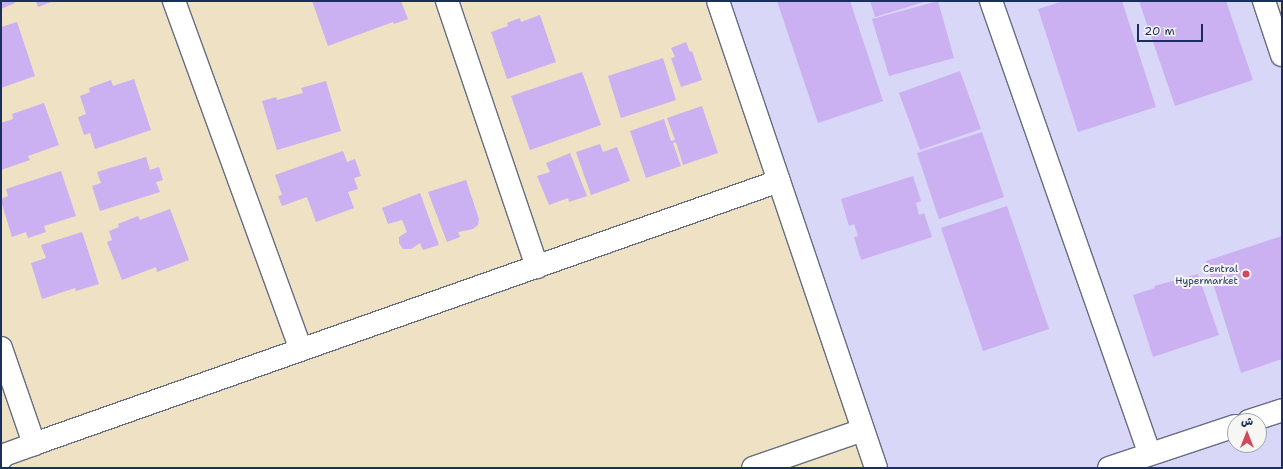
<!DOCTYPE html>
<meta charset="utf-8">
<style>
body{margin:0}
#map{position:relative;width:1283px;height:469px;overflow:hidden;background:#efe1c3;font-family:"Shantell Sans","Playpen Sans Arabic",sans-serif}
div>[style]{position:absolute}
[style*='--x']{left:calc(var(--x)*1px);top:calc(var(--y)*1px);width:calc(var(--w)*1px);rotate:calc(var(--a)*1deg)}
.built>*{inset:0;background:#d9d7f8}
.building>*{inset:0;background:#cbb0f2}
.roads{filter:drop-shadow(1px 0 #656d81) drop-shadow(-1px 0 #656d81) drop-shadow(0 1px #656d81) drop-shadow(0 -1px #656d81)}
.street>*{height:22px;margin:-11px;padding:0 11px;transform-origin:11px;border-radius:11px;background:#fff}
.secondary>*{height:22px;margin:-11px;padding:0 11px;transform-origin:11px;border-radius:11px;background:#fff}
.dots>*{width:11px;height:11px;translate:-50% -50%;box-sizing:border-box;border:2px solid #f6f6f2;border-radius:50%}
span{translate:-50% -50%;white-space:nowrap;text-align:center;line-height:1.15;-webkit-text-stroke:4px #f6f6f2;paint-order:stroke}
.poi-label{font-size:10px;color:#1b2f5e}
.right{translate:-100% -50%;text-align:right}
.frame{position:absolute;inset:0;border:2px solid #1b2f5e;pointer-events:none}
.north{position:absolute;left:1227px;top:413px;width:40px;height:40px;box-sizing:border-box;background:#f6f6f2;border:1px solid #9ea6b7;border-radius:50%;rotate:0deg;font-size:11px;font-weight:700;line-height:16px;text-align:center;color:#1b2f5e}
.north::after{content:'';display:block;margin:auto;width:14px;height:18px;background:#d1495b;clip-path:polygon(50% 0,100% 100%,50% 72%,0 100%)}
.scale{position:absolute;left:1137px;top:24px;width:66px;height:18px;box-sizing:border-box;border:2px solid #1b2f5e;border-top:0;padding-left:5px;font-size:12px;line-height:14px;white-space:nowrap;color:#1b2f5e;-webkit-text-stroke:3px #f6f6f2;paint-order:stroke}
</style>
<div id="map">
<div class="built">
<div style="clip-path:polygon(evenodd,718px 1px,1264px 1px,1282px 55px,1282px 468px,876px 468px,718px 1px,1235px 421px,1259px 421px,1259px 445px,1235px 445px,1235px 421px)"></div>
</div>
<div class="building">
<div style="clip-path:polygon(1px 1px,14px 1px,15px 3px,1px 9px)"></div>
<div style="clip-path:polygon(36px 1px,54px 1px,38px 7px)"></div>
<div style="clip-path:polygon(312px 1px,401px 1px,408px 19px,394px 24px,393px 22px,328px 46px)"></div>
<div style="clip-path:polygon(777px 1px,850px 1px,883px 101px,818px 123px)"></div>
<div style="clip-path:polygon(870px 1px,927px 1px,875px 17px)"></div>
<div style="clip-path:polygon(938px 1px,954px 58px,889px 76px,872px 19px)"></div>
<div style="clip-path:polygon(1064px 1px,1122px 1px,1156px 107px,1078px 132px,1038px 9px)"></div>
<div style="clip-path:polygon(1139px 1px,1226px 1px,1253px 80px,1175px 106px)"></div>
<div style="clip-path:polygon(540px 15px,556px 62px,507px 79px,491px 32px,508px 26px,507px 23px,520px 18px,521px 22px)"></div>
<div style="clip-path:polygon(17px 22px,35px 76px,1px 88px,1px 27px)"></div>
<div style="clip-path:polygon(686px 42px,690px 52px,692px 51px,702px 80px,681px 87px,671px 58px,675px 57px,671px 48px)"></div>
<div style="clip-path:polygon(663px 58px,676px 100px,621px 118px,608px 76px)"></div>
<div style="clip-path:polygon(960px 71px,981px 129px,920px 150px,899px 93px)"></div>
<div style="clip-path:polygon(582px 72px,601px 125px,530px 150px,511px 96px)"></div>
<div style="clip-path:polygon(134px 79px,151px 130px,95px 149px,90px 133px,84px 135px,78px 117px,86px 114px,80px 96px,90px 92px,89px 88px,111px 80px,113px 86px)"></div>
<div style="clip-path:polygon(326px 81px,341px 131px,277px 150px,262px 101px,276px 97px,277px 100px,303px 93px,301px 88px)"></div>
<div style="clip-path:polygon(44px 103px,59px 145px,28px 156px,30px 160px,1px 170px,1px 123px,13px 119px,12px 114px)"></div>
<div style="clip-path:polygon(702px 106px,718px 153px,683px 165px,676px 142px,673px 143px,681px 166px,646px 178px,630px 131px,664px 119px,671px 141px,675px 140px,667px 118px)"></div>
<div style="clip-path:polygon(982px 132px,1004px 197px,939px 219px,917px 153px)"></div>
<div style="clip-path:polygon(600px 144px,603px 152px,617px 147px,630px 181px,591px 195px,576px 152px)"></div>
<div style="clip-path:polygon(343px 151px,347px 162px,355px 159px,361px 176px,354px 178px,358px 189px,348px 192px,354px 208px,316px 222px,307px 197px,282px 206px,278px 196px,282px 195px,275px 175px)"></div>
<div style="clip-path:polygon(570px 153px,587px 196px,569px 202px,568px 198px,549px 205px,537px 176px,550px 172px,546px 163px)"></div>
<div style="clip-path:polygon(146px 157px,150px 170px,159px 167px,163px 180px,156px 182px,160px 192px,100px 211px,92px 186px,101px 183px,97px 172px)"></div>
<div style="clip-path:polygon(61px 171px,76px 216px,44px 226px,46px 232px,28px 238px,26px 232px,12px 237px,1px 201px,1px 199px,8px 196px,6px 189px)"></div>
<div style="clip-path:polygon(913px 176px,921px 201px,916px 203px,919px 215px,924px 213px,932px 237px,861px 260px,854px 237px,858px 236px,854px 224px,849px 226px,841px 199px)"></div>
<div style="clip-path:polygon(466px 180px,479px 219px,478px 225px,473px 229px,458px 232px,460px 237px,447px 242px,428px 192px)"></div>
<div style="clip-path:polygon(420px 193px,439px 245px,423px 250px,420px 243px,411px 249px,403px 249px,399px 243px,399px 237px,407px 232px,402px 220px,388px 224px,382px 208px)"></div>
<div style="clip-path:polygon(1007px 206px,1049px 329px,983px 351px,941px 228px)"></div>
<div style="clip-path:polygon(170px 209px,189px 260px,157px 272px,156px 267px,122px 280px,107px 242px,112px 240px,109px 231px,119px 227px,118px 224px,138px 216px,140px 220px)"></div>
<div style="clip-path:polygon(82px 232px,99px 284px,76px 291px,75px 288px,42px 299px,31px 263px,46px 258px,41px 245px)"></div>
<div style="clip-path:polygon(1282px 236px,1282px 359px,1241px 373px,1206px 261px)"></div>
<div style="clip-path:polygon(1198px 274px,1219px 335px,1153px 357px,1133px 295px,1155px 288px,1154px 286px)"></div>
</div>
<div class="roads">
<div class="street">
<div style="--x:174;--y:1;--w:371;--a:70"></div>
<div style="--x:447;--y:1;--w:281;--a:71.3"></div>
<div style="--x:991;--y:1;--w:480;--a:70.7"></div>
<div style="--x:1;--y:348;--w:102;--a:71"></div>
<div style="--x:1249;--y:421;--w:35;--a:-18"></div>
<div style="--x:1;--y:459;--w:5;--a:-53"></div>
<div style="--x:4;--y:455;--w:32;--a:-20"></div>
<div style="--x:34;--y:444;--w:790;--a:-19.44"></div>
<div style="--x:753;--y:468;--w:116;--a:-19.1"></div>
<div style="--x:1109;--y:468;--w:133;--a:-18.4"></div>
</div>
<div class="secondary">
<div style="--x:718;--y:1;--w:493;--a:71.3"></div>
<div style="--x:1264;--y:1;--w:57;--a:71.6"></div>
</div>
</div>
<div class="dots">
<div style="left:1246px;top:274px;background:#d1495b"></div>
</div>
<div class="poi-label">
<span class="right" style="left:1238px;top:274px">Central<br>Hypermarket</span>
</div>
<div class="frame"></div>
<div class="north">ش</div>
<div class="scale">20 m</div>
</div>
